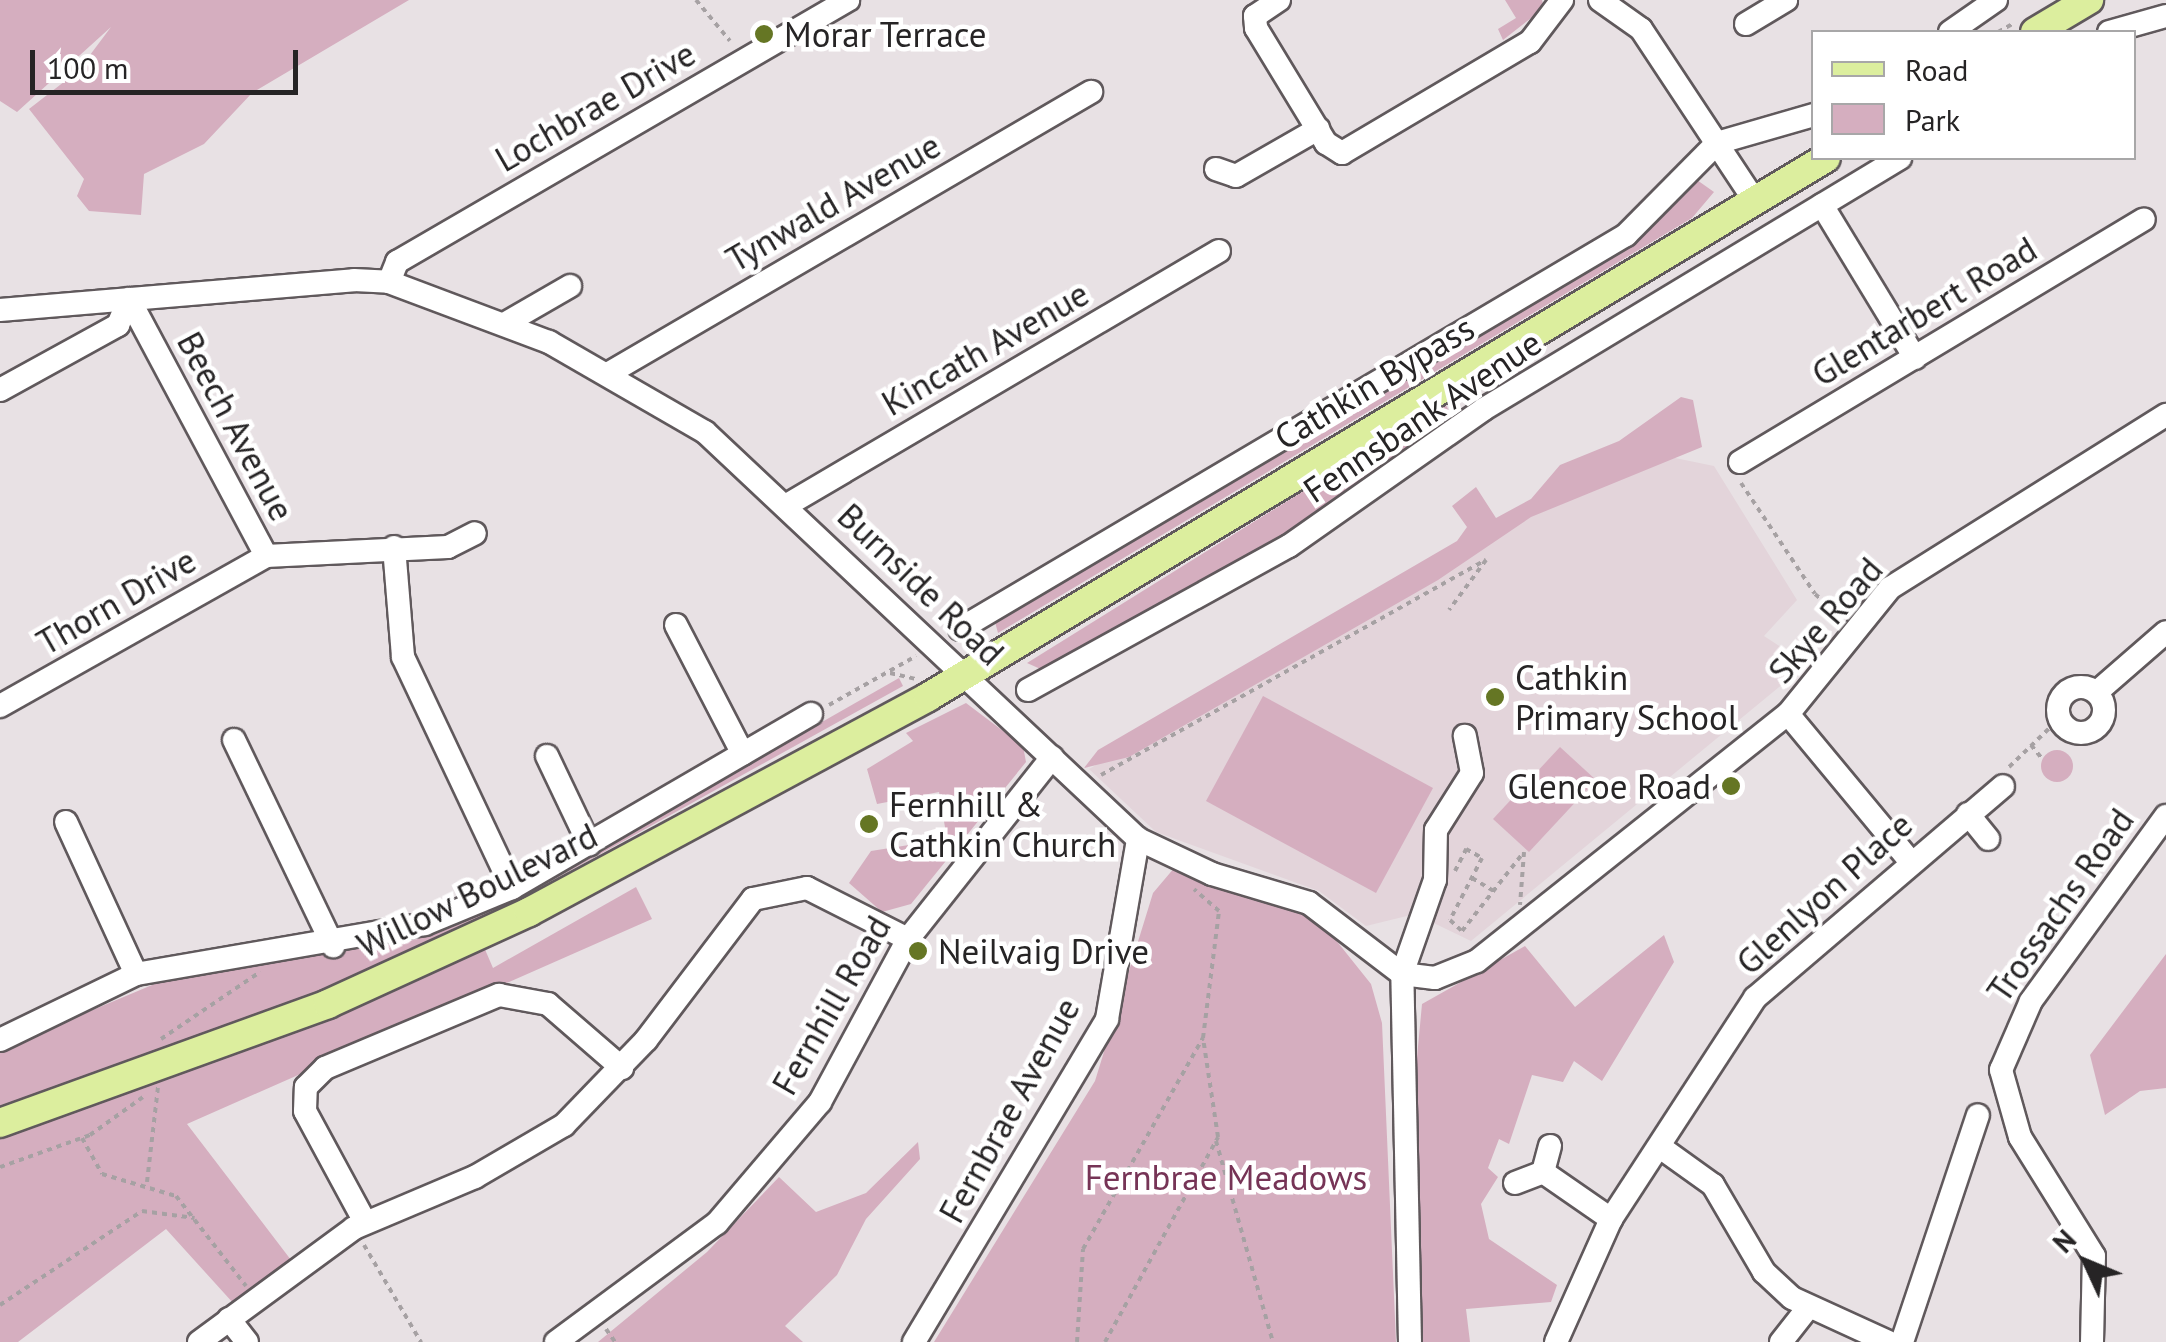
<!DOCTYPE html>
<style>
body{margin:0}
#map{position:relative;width:2166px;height:1342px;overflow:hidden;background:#e8e1e4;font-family:"PT Sans",sans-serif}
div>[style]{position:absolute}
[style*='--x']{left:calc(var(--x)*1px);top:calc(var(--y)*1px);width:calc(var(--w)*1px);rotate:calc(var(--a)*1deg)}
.built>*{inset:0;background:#e3d4da}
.green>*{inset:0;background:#d5aebf}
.round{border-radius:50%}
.path>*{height:4px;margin-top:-2px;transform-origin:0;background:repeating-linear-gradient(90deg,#a6a1a3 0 5px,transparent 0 10px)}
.roads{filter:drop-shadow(2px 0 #60595c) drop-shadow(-2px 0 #60595c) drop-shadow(0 2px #60595c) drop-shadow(0 -2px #60595c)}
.minor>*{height:22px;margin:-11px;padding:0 11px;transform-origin:11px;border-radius:11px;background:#fff}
.minor>.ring{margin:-11px;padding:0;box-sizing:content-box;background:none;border:22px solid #fff;border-radius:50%}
.major>*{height:28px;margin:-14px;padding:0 14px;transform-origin:14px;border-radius:14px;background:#dcee9e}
.dots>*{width:28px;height:28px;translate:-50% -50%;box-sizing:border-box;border:5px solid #fff;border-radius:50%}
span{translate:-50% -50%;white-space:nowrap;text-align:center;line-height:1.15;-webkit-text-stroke:9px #fff;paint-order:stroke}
.poi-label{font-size:35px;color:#262425}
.left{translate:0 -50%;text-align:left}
.right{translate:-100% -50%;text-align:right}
.street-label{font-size:35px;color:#262425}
.park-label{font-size:35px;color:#763456}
.legend{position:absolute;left:1811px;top:30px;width:325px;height:130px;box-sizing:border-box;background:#fff;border:2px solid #a8a7a8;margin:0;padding:12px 18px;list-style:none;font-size:30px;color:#262425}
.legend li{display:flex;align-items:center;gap:20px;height:50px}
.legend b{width:50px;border:2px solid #a8a7a8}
.north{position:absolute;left:2036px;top:1212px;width:100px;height:100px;-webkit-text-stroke:8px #fff;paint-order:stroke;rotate:314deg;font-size:28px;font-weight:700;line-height:40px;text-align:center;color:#262425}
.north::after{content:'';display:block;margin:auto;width:35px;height:45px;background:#262425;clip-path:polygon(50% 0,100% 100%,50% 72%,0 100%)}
.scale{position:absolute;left:30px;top:50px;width:268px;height:45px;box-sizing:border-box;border:5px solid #262425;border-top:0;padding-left:12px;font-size:30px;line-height:35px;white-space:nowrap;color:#262425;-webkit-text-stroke:8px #fff;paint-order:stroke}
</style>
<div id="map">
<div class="built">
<div style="clip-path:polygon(1675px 458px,1714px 466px,1797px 600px,1764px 636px,1807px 664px,1471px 941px,1415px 914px,1366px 926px,1319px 891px,1156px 832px,1089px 769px,1506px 528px,1615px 474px)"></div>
</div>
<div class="green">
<div style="clip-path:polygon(0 0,409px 0,252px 93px,204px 144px,144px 174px,141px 215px,89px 211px,77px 196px,84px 179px,29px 109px,78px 71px,111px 27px,17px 112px,0 101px)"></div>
<div style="clip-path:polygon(1505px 0,1542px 0,1544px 8px,1503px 40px,1498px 29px,1516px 18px)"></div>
<div style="clip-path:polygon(1697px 180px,1714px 192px,1692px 218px,998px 633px,995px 622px,1635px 241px)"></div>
<div style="clip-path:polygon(1681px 397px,1693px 400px,1702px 447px,1531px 517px,1438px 580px,1129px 757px,1084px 768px,1098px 750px,1457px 541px,1467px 527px,1452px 506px,1476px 487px,1496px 518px,1531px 499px,1560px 465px,1619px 441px)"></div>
<div style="clip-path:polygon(1445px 403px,1453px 419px,1314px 522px,1045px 671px,1027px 663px)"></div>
<div style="clip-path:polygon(899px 678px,903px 686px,474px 924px,493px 968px,636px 887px,652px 919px,187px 1124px,291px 1260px,234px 1304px,166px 1229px,18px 1342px,0 1342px,0 1049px,183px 972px,401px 938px,591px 854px)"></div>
<div style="clip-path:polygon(1263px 696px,1433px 788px,1376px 893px,1206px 801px)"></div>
<div style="clip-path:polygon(966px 703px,1023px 746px,1026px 762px,911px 904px,882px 912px,849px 883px,871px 851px,947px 839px,939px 792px,877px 804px,867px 769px,913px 741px,906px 733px)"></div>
<div style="clip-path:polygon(1560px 747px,1596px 780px,1529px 852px,1493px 819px)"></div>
<div class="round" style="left:2041px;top:750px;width:32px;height:32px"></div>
<div style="clip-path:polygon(1175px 867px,1275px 898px,1327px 929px,1371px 984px,1382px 1023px,1396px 1342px,934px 1342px,1095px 1081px,1153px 893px)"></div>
<div style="clip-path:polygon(1664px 935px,1674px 962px,1602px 1081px,1574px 1061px,1563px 1082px,1532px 1075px,1509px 1144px,1499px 1139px,1488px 1168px,1498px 1177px,1481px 1204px,1489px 1239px,1557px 1285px,1551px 1302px,1466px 1309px,1470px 1342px,1423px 1342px,1410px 1132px,1422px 1004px,1525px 946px,1575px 1007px)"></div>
<div style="clip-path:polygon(2166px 954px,2166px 1088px,2140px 1091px,2105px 1115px,2090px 1055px)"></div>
<div style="clip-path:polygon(918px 1142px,920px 1159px,866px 1219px,837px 1275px,785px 1326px,803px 1342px,598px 1342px,707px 1252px,779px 1177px,816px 1212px,866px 1193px)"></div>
</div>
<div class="path">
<div style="--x:696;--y:0;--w:53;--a:50.3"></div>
<div style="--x:1998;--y:32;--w:18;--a:-29"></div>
<div style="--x:1741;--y:483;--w:133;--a:56.3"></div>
<div style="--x:1815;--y:594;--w:37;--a:41"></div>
<div style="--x:890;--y:673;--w:26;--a:13"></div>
<div style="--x:829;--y:705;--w:100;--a:-29.4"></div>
<div style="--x:2031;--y:745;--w:19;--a:51"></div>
<div style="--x:2009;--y:767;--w:71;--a:-43.9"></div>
<div style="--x:1101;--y:775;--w:441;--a:-29.2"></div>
<div style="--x:1486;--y:560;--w:62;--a:126.5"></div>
<div style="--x:1455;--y:871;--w:25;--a:-63"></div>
<div style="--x:1466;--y:849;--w:18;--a:29"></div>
<div style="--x:1482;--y:858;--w:70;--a:117.3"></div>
<div style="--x:1450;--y:920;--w:16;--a:43"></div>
<div style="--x:1462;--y:931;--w:100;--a:-51.9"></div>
<div style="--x:1524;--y:852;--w:53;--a:94.3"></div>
<div style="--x:1472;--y:878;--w:26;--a:31"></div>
<div style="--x:161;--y:1039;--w:120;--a:-34.1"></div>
<div style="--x:82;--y:1138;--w:41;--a:60.9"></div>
<div style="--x:102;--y:1174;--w:77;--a:16.6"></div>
<div style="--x:176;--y:1196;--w:114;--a:52.1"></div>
<div style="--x:1216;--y:1141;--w:209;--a:74.2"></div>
<div style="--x:0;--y:1167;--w:96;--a:-19.6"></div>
<div style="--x:90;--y:1135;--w:65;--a:-35.6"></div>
<div style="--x:147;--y:1182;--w:96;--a:-83.4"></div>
<div style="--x:364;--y:1245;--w:113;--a:59.6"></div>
<div style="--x:0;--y:1305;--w:170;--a:-33.5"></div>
<div style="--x:142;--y:1211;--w:53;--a:7.5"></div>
<div style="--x:606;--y:1329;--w:16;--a:55"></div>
<div style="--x:1077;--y:1342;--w:93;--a:-86.3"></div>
<div style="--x:1083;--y:1249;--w:243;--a:-60.4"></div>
<div style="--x:1203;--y:1038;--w:128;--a:-82.8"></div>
<div style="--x:1219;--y:911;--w:33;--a:-139"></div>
<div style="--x:1105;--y:1342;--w:234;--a:-61.1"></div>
<div style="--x:1218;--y:1137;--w:100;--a:-98.6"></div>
</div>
<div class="roads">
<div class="minor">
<div style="--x:1279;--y:0;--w:29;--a:146"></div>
<div style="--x:1255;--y:16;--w:12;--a:85"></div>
<div style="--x:1256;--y:28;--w:135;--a:58.7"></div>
<div style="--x:1326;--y:143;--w:19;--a:32"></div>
<div style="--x:1342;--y:153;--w:218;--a:-30.6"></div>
<div style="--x:1530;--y:42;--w:53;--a:-52.7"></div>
<div style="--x:1600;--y:0;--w:50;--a:35.3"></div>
<div style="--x:1641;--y:29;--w:205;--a:56.5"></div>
<div style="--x:1746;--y:24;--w:47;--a:-31"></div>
<div style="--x:1950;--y:32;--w:56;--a:-34.8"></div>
<div style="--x:2109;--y:32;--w:59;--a:-15.7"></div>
<div style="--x:1216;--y:169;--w:21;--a:19"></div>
<div style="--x:1236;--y:176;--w:95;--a:-29.8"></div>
<div style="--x:1822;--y:205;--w:179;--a:58.7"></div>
<div style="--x:389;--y:282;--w:22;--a:-68"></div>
<div style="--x:397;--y:262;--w:522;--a:-30.15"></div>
<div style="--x:129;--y:299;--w:291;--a:61.9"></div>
<div style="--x:266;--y:556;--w:182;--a:-2.8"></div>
<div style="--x:448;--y:547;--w:30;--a:-27"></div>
<div style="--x:0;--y:310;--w:355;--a:-4.8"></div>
<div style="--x:354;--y:280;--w:35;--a:3"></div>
<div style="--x:389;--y:282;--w:171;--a:20.6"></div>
<div style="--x:549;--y:342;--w:180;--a:30"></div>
<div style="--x:705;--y:432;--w:594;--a:43.23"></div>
<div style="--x:1138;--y:839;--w:82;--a:25.3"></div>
<div style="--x:1212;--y:874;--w:101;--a:16.6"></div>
<div style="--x:1309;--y:903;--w:117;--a:37.4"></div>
<div style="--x:1402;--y:974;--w:33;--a:7"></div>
<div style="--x:1435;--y:978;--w:45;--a:-22"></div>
<div style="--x:1477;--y:961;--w:397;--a:-38.5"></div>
<div style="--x:1788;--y:714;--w:162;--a:-51"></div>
<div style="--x:1890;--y:588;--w:326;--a:-32.1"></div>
<div style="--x:506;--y:323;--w:74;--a:-30"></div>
<div style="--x:611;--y:372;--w:556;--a:-30.26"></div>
<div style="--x:0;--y:390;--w:135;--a:-28.8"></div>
<div style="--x:118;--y:325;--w:28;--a:-67"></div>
<div style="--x:1740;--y:462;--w:471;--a:-31"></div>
<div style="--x:787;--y:505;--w:501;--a:-30.45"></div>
<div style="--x:394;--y:547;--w:110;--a:85.3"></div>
<div style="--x:403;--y:657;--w:255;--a:64.7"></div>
<div style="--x:676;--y:625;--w:145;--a:62.6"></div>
<div style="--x:960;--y:629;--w:774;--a:-30.61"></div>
<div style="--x:1626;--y:235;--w:129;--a:-45.3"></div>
<div style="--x:1717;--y:143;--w:101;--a:-16.1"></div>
<div class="ring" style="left:2058px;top:687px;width:24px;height:24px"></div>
<div style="--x:1028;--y:690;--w:298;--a:-28.9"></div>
<div style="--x:1289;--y:546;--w:238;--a:-35.1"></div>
<div style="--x:1484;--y:409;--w:486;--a:-31.1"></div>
<div style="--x:2097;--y:692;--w:91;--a:-41"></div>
<div style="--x:0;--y:706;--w:305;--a:-29.4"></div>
<div style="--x:1788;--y:714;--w:191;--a:50.3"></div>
<div style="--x:234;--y:740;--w:229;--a:64.3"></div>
<div style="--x:547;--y:756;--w:98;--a:64.5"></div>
<div style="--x:1968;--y:814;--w:32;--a:51"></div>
<div style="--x:66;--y:822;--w:167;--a:65.3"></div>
<div style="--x:0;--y:1040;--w:151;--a:-25.9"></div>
<div style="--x:136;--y:974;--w:293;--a:-9.8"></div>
<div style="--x:425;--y:924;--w:94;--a:-22.5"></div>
<div style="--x:512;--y:888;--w:346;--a:-30.2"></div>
<div style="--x:1660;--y:1147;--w:65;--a:35.6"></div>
<div style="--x:1713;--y:1185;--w:101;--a:59.6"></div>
<div style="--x:1764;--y:1272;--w:38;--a:43"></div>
<div style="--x:1792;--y:1298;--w:106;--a:24.6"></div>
<div style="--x:1543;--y:1172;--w:83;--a:34.7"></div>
<div style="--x:1543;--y:1172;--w:27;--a:-75"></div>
<div style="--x:1515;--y:1183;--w:30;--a:-21"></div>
<div style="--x:365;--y:1222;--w:126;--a:-118.4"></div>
<div style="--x:305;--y:1111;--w:24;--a:-88"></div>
<div style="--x:306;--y:1087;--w:27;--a:-45"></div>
<div style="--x:325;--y:1068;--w:189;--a:-22.8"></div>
<div style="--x:499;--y:995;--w:50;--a:10.4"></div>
<div style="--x:548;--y:1004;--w:98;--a:40.9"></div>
<div style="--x:229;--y:1319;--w:29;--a:52"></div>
<div style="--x:199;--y:1342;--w:192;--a:-36.3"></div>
<div style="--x:354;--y:1228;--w:131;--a:-22.9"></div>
<div style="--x:475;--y:1177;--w:103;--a:-30.3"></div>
<div style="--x:564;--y:1125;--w:118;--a:-46"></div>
<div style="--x:646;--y:1040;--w:177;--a:-52.8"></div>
<div style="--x:753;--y:899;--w:55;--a:-11.5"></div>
<div style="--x:807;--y:888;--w:113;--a:26.8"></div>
<div style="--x:556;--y:1342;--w:200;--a:-36.5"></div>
<div style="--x:717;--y:1223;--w:159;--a:-49.6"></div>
<div style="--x:820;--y:1102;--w:185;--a:-61.6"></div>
<div style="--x:908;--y:939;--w:232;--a:-51.6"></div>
<div style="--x:914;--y:1342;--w:376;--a:-59.1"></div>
<div style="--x:1107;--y:1019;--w:183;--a:-80.2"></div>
<div style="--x:1410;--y:1342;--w:368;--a:-91.2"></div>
<div style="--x:1402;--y:974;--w:100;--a:-70.7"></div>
<div style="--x:1435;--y:880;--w:50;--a:-88.9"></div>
<div style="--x:1436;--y:830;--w:67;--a:-57.7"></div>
<div style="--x:1472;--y:773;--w:38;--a:-101"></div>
<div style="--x:1556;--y:1342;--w:135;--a:-65.9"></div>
<div style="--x:1611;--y:1219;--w:264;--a:-56.9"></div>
<div style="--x:1755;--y:998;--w:326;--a:-40.5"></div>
<div style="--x:1781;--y:1342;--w:42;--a:-51.8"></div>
<div style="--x:1902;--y:1342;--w:239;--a:-71.5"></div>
<div style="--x:2092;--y:1342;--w:86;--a:-88.7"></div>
<div style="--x:2094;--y:1256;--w:140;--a:-121.9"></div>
<div style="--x:2020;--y:1137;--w:70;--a:-105.8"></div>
<div style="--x:2001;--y:1070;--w:75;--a:-66.5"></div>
<div style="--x:2031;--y:1001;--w:229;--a:-53.9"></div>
</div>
<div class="major">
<div style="--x:2035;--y:32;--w:63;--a:-30.7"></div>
<div style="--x:0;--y:1123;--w:349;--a:-19.9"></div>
<div style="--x:328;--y:1004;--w:221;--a:-24.6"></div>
<div style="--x:529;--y:912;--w:453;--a:-28.3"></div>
<div style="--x:928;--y:697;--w:1047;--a:-30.97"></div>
</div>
</div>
<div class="dots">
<div style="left:764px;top:34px;background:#657624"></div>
<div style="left:1495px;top:697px;background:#657624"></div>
<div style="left:1731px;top:786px;background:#657624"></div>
<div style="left:869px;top:824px;background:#657624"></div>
<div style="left:918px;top:951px;background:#657624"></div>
</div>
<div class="poi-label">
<span class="left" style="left:784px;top:34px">Morar Terrace</span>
<span class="left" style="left:1515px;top:697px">Cathkin<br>Primary School</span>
<span class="right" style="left:1711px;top:786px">Glencoe Road</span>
<span class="left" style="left:889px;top:824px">Fernhill &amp;<br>Cathkin Church</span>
<span class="left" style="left:938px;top:951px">Neilvaig Drive</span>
</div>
<div class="street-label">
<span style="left:595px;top:106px;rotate:-30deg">Lochbrae Drive</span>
<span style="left:833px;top:202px;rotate:-30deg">Tynwald Avenue</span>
<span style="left:1924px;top:311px;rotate:-31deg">Glentarbert Road</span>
<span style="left:985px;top:348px;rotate:-30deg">Kincath Avenue</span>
<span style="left:1374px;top:382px;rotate:-31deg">Cathkin Bypass</span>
<span style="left:1422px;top:416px;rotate:-34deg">Fennsbank Avenue</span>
<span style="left:236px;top:426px;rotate:62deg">Beech Avenue</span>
<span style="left:921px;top:584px;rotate:44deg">Burnside Road</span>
<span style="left:116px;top:601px;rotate:-30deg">Thorn Drive</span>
<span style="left:1825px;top:620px;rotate:-49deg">Skye Road</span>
<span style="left:477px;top:890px;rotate:-26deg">Willow Boulevard</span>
<span style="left:1824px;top:893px;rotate:-42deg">Glenlyon Place</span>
<span style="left:2060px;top:905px;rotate:-55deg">Trossachs Road</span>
<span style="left:831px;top:1005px;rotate:-60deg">Fernhill Road</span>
<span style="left:1009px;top:1110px;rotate:-61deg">Fernbrae Avenue</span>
</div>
<div class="park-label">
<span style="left:1226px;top:1177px">Fernbrae Meadows</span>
</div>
<ul class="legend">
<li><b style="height:12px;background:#dcee9e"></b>Road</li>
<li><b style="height:28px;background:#d5aebf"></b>Park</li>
</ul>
<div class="north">N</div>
<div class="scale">100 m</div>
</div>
